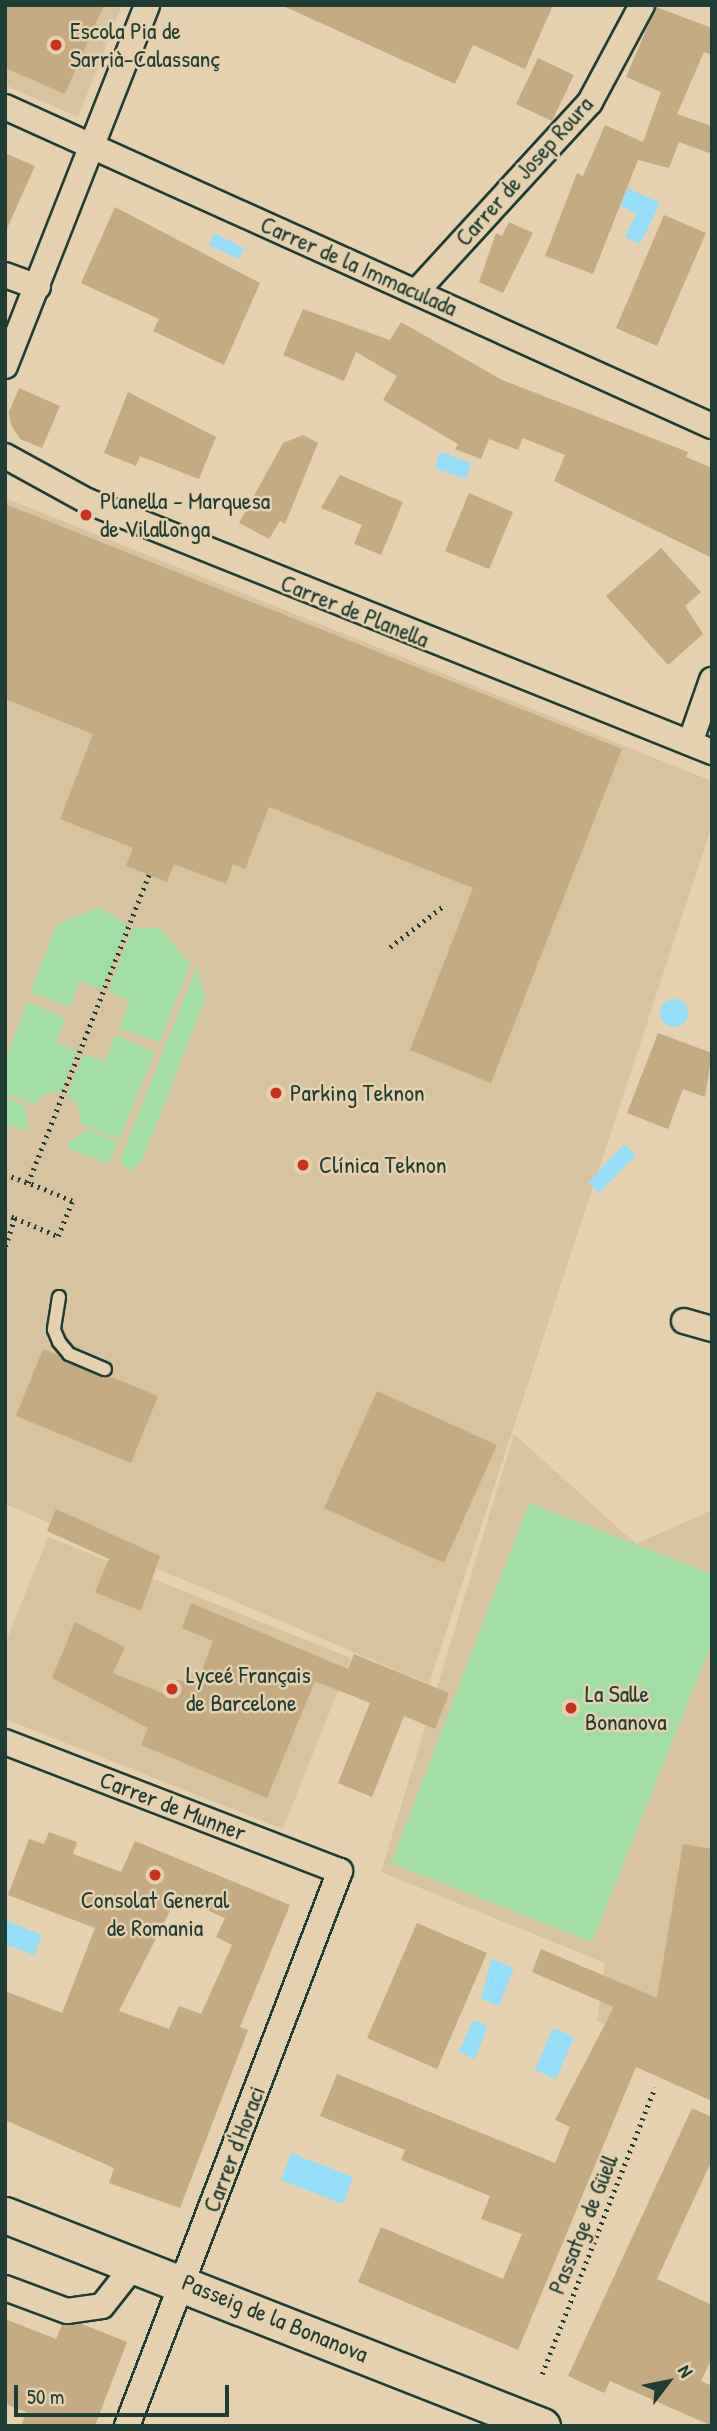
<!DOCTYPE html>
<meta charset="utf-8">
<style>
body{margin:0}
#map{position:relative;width:717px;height:2431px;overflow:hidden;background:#e5d1af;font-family:"Patrick Hand",sans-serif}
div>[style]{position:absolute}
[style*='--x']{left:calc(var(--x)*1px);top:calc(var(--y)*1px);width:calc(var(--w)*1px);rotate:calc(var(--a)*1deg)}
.built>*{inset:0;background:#d7c3a0}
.green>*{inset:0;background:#a1dda4}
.water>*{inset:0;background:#96ddf8}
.round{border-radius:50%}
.building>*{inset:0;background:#c4ab83}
.path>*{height:4.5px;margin-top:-2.25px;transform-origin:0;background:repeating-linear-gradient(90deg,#1f3d34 0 2px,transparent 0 7px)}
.roads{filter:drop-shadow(2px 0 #1f3d34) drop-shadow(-2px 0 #1f3d34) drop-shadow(0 2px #1f3d34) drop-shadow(0 -2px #1f3d34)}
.lane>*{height:12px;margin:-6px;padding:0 6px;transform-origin:6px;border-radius:6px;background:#e5d1af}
.street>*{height:24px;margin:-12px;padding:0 12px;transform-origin:12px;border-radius:12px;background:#e5d1af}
.secondary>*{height:35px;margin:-17.5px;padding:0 17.5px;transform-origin:17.5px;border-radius:17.5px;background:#e5d1af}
.dots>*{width:19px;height:19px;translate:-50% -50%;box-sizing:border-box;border:4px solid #e5d1af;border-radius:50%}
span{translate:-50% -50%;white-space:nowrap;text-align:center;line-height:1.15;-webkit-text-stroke:5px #e5d1af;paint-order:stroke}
.poi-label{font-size:24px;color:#1f3d34}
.left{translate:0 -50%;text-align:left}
.street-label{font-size:24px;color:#1f3d34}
.frame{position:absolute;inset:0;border:7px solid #1f3d34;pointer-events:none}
.north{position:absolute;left:633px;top:2347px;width:70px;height:70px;-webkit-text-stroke:5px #e5d1af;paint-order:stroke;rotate:58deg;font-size:19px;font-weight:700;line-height:28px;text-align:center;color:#1f3d34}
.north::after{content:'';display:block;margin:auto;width:24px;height:32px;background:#1f3d34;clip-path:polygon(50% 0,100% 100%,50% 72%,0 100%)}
.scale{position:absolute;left:14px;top:2385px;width:215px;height:32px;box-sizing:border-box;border:4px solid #1f3d34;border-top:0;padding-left:9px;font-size:21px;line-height:24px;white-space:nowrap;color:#1f3d34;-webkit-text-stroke:5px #e5d1af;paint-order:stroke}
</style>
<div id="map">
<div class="built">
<div style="clip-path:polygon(5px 5px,122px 5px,78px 117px,5px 85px)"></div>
<div style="clip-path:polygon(5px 498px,712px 781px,712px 826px,429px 1684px,5px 1504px)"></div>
<div style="clip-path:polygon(514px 1434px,636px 1544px,712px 1510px,712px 2052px,651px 2043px,597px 2021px,605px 1963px,381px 1872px)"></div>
<div style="clip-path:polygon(48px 1537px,351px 1658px,283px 1829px,5px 1719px,5px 1644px)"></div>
</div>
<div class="green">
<div style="clip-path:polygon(100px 907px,128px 926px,102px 990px,80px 981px,70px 1007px,30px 992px,57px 924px)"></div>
<div style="clip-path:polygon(133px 927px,160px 928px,190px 964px,160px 1042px,119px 1028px,130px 1001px,108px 992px)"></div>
<div style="clip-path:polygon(197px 966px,205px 999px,142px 1161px,128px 1172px,120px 1160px)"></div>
<div style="clip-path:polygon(27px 1002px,66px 1018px,56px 1043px,77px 1051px,61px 1092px,46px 1093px,34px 1104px,5px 1093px,5px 1060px)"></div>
<div style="clip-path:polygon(116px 1035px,155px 1052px,119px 1139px,81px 1124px,78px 1105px,67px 1094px,84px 1054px,105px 1061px)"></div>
<div style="clip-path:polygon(5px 1097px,24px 1105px,29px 1130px,5px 1125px)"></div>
<div style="clip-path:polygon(87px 1129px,118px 1142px,108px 1164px,71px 1150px,67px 1144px)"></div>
<div style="clip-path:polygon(529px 1503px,712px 1574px,712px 1642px,592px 1942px,391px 1863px)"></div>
</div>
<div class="water">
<div style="clip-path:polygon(628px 188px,660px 203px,640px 244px,625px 237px,636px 214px,620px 205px)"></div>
<div style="clip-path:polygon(214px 233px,244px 248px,239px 259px,209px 245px)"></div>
<div style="clip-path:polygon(440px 452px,471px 463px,466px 479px,435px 468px)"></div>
<div class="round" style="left:660px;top:999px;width:28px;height:28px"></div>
<div style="clip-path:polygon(624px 1144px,636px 1155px,599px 1193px,588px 1183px)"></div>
<div style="clip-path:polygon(5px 1920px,42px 1935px,34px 1955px,5px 1944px)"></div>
<div style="clip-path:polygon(491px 1959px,514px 1968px,499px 2006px,481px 1999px)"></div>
<div style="clip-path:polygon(473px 2020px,488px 2026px,475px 2059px,459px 2052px)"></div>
<div style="clip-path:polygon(553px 2028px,574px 2037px,556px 2079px,535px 2070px)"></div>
<div style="clip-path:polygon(291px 2153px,353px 2177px,343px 2204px,281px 2180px)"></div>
</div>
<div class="building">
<div style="clip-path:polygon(5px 5px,104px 5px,65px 94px,5px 68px)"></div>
<div style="clip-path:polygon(281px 5px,553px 5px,525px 69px,473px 45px,455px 84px)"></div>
<div style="clip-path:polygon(656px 7px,712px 28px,712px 55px,704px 52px,677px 114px,712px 126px,712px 154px,679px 142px,669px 168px,638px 160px,593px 274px,545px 256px,577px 173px,583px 176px,605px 125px,643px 142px,661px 92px,626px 77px)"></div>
<div style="clip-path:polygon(538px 58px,574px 75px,552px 121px,516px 104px)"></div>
<div style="clip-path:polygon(5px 153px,35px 166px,5px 233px)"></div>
<div style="clip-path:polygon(115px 207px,260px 283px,224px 365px,153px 331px,159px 319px,81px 283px)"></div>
<div style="clip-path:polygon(664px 215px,706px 233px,657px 346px,616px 328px)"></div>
<div style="clip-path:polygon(509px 222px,533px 233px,503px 293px,479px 282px,496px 233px,502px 236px)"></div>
<div style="clip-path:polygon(303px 309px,390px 340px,401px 322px,502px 380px,688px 452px,686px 457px,712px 468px,712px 558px,554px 481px,565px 455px,523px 438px,518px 450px,489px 439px,481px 459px,455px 449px,458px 444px,383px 400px,397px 376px,356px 352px,344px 381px,283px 355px)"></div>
<div style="clip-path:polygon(19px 388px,60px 406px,42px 448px,20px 439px,11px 425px,9px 412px)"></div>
<div style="clip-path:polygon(128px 392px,216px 437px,199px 479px,140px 456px,136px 466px,104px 453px)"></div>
<div style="clip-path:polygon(303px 435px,318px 443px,285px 524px,280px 521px,269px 539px,239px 523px,283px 443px)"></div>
<div style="clip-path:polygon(340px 475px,403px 502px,381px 555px,354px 544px,362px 525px,321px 508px)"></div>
<div style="clip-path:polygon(469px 493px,513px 512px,489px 569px,445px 551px)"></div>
<div style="clip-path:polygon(5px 504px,622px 749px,491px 1083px,410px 1050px,473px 888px,269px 807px,245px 869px,233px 864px,226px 884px,174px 864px,167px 882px,149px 875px,126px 866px,133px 848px,60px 819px,93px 734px,5px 699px)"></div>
<div style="clip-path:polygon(661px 548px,701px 592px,685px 606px,703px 634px,668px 665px,606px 596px)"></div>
<div style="clip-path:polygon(658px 1033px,712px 1053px,705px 1097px,683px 1089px,668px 1129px,627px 1113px)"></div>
<div style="clip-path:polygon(43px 1349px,158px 1396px,131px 1463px,16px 1416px)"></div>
<div style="clip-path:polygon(377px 1391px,497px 1445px,444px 1563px,324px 1508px)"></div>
<div style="clip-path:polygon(56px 1509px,160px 1556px,141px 1611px,95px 1592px,109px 1559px,47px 1531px)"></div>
<div style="clip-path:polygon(191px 1603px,348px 1669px,354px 1654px,449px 1693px,435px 1729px,404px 1716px,372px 1797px,338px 1783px,370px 1703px,315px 1681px,267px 1798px,141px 1745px,148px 1728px,52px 1678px,75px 1622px,125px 1647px,113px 1673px,169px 1696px,176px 1680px,197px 1683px,213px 1641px,182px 1628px)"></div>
<div style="clip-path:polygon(evenodd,49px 1832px,77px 1842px,73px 1854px,121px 1872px,135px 1841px,290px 1905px,240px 2027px,248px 2030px,180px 2208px,109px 2183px,114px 2168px,5px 2120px,5px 1991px,62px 2013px,95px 1928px,8px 1895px,29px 1839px,44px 1844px,49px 1832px,177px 1897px,225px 1918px,216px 1937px,232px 1945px,201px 2014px,179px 2006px,169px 2029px,119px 2011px,177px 1897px)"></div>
<div style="clip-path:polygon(683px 1844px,712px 1849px,712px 2101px,636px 2067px,518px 2350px,358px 2282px,381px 2227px,503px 2279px,522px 2234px,481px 2219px,490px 2196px,401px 2160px,405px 2150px,320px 2116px,337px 2074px,555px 2163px,570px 2127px,555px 2120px,614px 2007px,532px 1972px,541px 1949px,657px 1998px)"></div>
<div style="clip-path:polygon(417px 1923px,487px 1953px,437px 2069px,367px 2038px)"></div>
<div style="clip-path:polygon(692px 2108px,712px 2117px,712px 2160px,657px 2279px,712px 2305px,712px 2358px,701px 2381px,712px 2386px,712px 2426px,610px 2381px,604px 2393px,568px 2376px)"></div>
<div style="clip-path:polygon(5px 2319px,56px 2339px,62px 2325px,82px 2324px,127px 2342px,95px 2426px,21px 2426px,26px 2412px,5px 2404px)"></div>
</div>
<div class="path">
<div style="--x:390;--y:947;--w:66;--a:-37.6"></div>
<div style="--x:5;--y:1174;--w:25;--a:21"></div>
<div style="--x:5;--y:1214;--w:11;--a:22"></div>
<div style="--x:15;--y:1218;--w:33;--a:108"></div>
<div style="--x:15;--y:1218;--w:47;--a:22.7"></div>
<div style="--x:58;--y:1236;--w:38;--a:-68"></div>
<div style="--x:72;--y:1201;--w:48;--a:-157.8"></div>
<div style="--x:28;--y:1183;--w:331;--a:-68.6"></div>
<div style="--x:542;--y:2374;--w:308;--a:-68.5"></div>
</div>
<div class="roads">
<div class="lane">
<div style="--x:59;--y:1297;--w:33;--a:99"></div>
<div style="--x:54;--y:1330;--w:13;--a:67"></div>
<div style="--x:59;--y:1342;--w:16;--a:50"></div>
<div style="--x:69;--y:1354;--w:39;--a:23"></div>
</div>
<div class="street">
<div style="--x:5;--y:107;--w:776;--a:24.29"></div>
<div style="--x:5;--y:275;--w:35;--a:20"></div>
<div style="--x:416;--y:292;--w:258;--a:-47.5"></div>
<div style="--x:590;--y:102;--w:110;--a:-61.8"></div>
<div style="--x:5;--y:366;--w:388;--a:-68.5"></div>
<div style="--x:5;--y:456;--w:94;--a:28.8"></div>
<div style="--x:87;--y:501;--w:674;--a:21.88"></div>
<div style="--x:690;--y:743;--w:67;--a:-70.8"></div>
<div style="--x:684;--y:1321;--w:29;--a:16"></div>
<div style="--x:5;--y:1742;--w:359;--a:21.1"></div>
<div style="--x:340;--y:1871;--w:594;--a:111"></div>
<div style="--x:5;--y:2288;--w:66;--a:20.4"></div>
<div style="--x:67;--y:2311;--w:35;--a:-8"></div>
<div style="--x:102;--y:2306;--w:55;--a:-51.7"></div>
</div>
<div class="secondary">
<div style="--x:5;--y:2215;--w:577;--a:21.45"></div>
</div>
</div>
<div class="dots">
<div style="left:56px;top:45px;background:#c8321e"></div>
<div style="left:86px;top:515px;background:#c8321e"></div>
<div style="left:276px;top:1093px;background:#c8321e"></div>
<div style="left:303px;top:1165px;background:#c8321e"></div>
<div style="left:172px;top:1689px;background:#c8321e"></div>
<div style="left:571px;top:1708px;background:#c8321e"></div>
<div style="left:155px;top:1875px;background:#c8321e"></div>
</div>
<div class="poi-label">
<span class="left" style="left:70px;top:45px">Escola Pia de<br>Sarrià-Calassanç</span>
<span class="left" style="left:100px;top:515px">Planella - Marquesa<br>de Vilallonga</span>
<span class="left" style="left:290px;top:1093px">Parking Teknon</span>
<span class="left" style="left:319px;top:1165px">Clínica Teknon</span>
<span class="left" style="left:186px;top:1689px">Lyceé Français<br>de Barcelone</span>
<span class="left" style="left:585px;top:1708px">La Salle<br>Bonanova</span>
<span style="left:155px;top:1914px">Consolat General<br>de Romania</span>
</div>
<div class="street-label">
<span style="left:524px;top:171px;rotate:-48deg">Carrer de Josep Roura</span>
<span style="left:359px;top:266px;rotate:24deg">Carrer de la Immaculada</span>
<span style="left:355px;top:611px;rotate:22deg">Carrer de Planella</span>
<span style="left:173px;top:1806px;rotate:21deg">Carrer de Munner</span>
<span style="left:234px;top:2149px;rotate:-69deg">Carrer d'Horaci</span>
<span style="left:583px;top:2224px;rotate:-68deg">Passatge de Güell</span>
<span style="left:275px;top:2318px;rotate:22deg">Passeig de la Bonanova</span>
</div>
<div class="frame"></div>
<div class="north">N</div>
<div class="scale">50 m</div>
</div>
